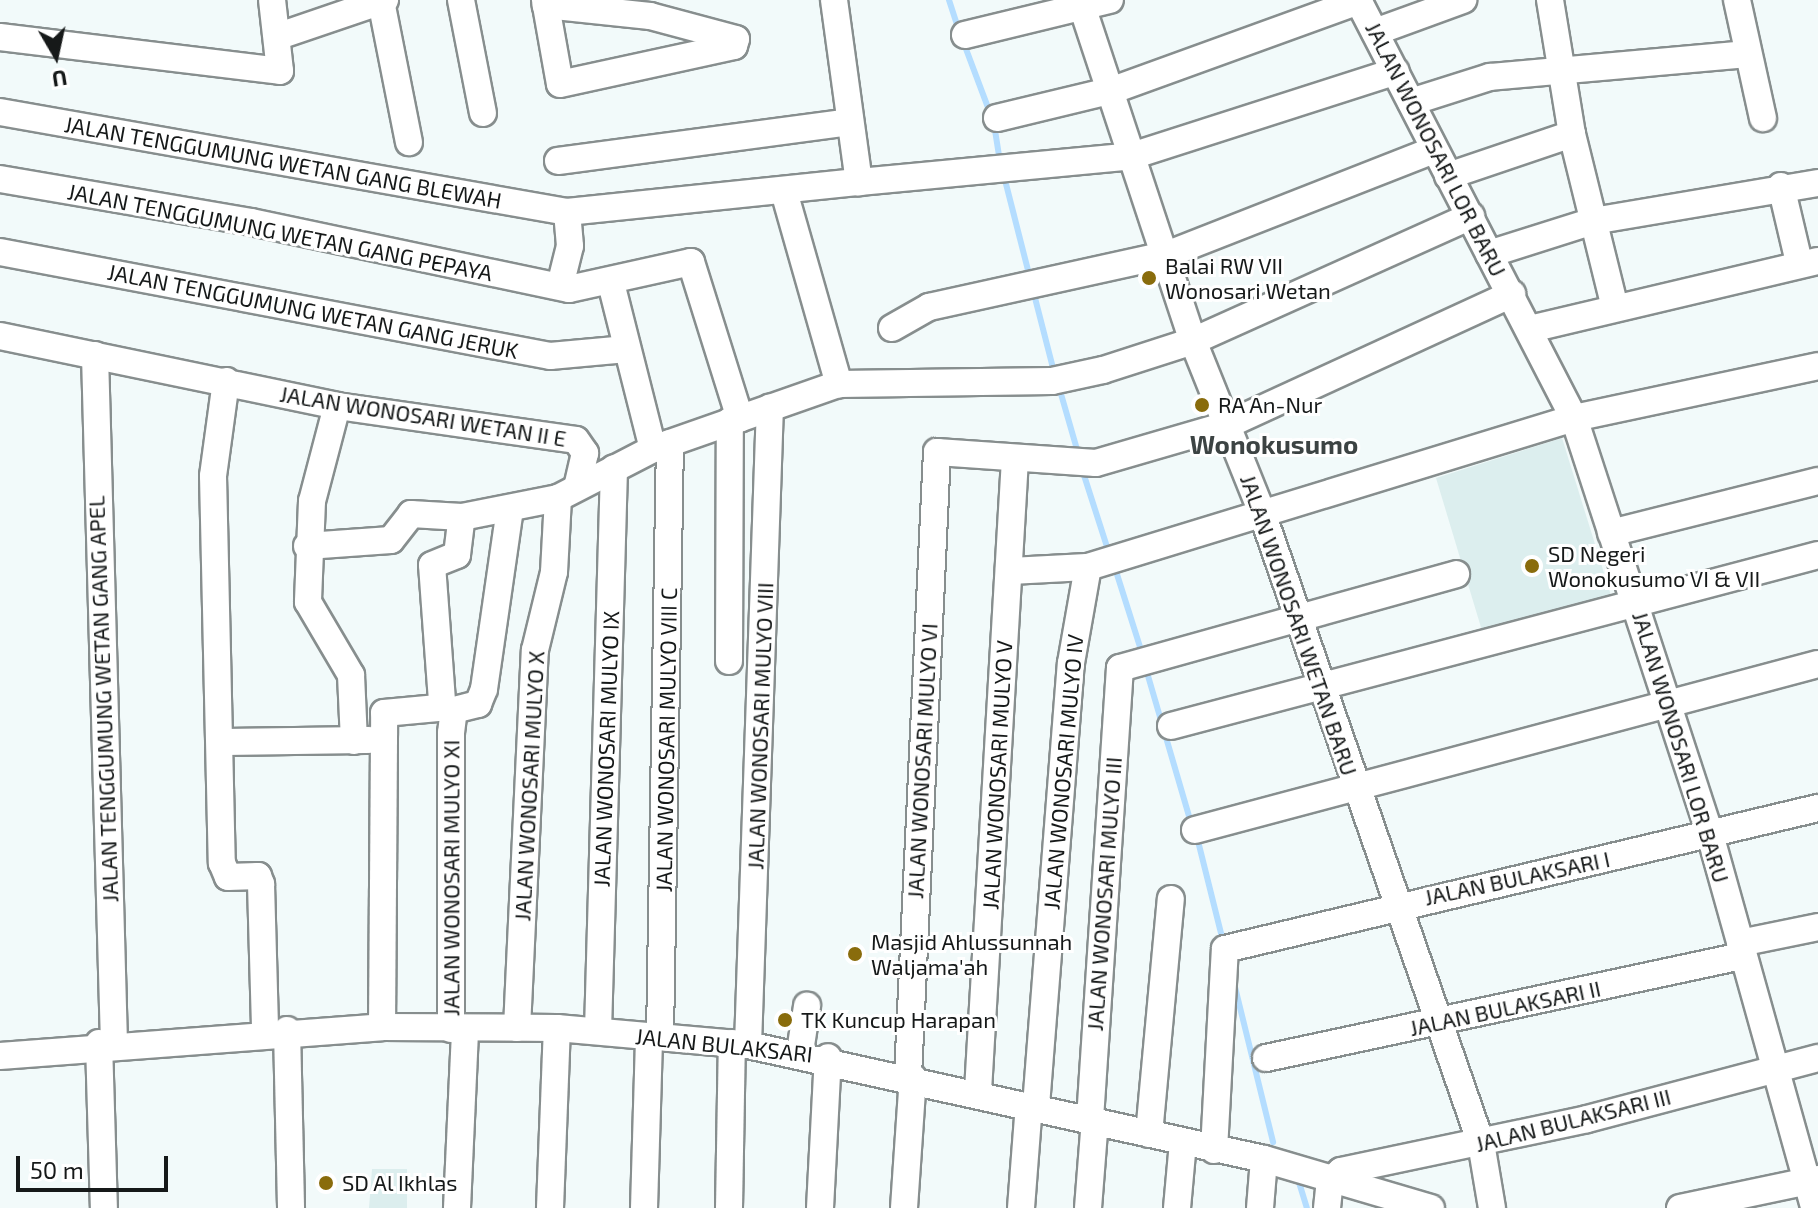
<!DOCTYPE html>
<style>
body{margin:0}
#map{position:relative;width:1818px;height:1208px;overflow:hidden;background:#f2fafa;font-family:"Exo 2",sans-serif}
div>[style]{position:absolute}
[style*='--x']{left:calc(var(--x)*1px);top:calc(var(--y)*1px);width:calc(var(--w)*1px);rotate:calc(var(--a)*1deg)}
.built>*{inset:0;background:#dceeee}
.stream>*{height:6px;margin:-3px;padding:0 3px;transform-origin:3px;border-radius:3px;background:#b4ddff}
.roads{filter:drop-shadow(2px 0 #878e8e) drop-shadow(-2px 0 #878e8e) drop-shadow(0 2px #878e8e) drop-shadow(0 -2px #878e8e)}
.minor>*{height:26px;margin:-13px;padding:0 13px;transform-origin:13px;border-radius:13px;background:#fff}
.dots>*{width:22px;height:22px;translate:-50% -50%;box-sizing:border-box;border:4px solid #fff;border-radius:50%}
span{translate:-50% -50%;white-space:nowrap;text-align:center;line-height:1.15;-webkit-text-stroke:6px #fff;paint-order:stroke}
.street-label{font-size:22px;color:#161919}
.poi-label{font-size:22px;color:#161919}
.left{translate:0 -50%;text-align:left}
.quarter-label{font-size:26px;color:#3c4343;font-weight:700}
.north{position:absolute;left:16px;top:16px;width:80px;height:80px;-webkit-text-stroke:6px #fff;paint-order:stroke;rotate:171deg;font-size:22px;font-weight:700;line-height:32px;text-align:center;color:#161919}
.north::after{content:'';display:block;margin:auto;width:28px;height:36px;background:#161919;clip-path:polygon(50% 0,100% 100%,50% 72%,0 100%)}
.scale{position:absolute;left:16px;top:1156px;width:152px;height:36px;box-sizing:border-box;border:4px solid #161919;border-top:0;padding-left:10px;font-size:24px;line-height:28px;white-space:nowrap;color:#161919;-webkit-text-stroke:6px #fff;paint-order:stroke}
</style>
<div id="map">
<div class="built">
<div style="clip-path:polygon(1562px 438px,1613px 602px,1483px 634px,1436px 478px)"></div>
<div style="clip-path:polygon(372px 1169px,407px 1169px,407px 1208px,369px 1208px)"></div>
</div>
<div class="stream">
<div style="--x:949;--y:0;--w:33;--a:72"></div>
<div style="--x:963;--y:41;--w:77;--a:69.4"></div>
<div style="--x:994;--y:124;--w:36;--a:81"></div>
<div style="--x:1005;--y:180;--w:97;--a:75.7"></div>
<div style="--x:1034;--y:294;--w:81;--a:75.6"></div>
<div style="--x:1059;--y:387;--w:69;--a:73.9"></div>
<div style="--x:1082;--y:469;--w:85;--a:72.2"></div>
<div style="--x:1115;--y:568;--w:89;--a:72.4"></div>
<div style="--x:1146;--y:669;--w:160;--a:73.7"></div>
<div style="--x:1197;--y:837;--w:107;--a:76"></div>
<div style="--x:1234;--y:983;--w:164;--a:76.2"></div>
<div style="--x:1298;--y:1179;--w:30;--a:73"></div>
</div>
<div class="roads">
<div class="minor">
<div style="--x:461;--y:0;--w:115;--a:79"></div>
<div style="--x:545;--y:0;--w:85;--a:79.9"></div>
<div style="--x:560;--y:84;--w:178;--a:-12.3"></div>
<div style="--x:734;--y:46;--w:7;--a:-74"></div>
<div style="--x:736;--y:39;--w:89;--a:-165"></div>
<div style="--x:650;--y:16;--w:105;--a:-174"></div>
<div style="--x:834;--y:0;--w:184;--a:82.2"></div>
<div style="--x:859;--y:182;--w:274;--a:-5.4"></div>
<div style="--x:1132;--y:156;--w:277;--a:-17.8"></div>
<div style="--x:1080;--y:0;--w:359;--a:71.7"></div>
<div style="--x:1193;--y:341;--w:182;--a:68.1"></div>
<div style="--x:1261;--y:510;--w:670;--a:70.84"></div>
<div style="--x:1481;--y:1143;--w:66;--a:80.4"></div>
<div style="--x:1358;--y:0;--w:471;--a:62.7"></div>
<div style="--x:1574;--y:418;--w:442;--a:71.9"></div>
<div style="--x:1711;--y:838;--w:384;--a:74.4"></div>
<div style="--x:1550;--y:0;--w:136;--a:80.7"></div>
<div style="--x:1572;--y:134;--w:175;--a:76.1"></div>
<div style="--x:1737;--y:0;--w:121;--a:77.6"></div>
<div style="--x:381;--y:1;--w:144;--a:78.8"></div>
<div style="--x:1375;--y:32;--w:94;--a:-20"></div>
<div style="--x:965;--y:35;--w:149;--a:-13.6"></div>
<div style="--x:279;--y:36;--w:112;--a:-18.8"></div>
<div style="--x:0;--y:37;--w:282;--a:6.9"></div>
<div style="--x:280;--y:71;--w:71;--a:-96.4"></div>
<div style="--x:1411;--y:102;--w:83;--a:-17.6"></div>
<div style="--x:1490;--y:77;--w:257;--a:-5.1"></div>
<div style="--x:0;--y:112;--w:576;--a:10"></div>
<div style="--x:567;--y:212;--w:294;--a:-5.9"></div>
<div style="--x:997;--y:118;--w:119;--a:-13.6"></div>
<div style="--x:1113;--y:90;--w:262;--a:-19.9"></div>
<div style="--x:558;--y:161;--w:294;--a:-7.6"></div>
<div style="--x:1448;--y:176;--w:131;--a:-18.7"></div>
<div style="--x:0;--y:179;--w:255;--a:9.7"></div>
<div style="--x:251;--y:222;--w:325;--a:11.9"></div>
<div style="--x:569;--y:289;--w:125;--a:-12.5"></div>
<div style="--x:691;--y:262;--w:164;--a:72.6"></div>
<div style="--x:1781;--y:186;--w:78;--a:76.7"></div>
<div style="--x:785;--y:195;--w:197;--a:74.1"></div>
<div style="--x:0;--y:252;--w:560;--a:10.71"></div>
<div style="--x:550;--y:356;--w:77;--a:-5.2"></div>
<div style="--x:1489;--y:254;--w:109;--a:-17.6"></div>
<div style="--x:1593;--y:221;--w:228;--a:-9.6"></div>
<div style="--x:611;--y:283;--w:171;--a:75.8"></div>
<div style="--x:560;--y:286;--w:41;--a:-76"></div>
<div style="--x:570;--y:246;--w:34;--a:-95"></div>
<div style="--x:892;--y:328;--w:43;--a:-29.6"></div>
<div style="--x:929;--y:307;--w:243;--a:-12.4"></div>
<div style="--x:1166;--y:255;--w:288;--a:-21.4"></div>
<div style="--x:1530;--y:329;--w:296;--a:-13.3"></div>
<div style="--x:0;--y:336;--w:344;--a:11.7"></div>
<div style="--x:337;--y:406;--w:241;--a:8.1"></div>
<div style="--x:576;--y:440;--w:16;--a:55"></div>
<div style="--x:585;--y:453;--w:31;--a:103"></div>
<div style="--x:95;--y:355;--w:687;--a:88.42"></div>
<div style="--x:226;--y:381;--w:96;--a:97.8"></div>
<div style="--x:213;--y:476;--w:387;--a:88.7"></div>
<div style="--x:222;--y:863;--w:15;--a:67"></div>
<div style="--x:228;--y:877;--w:30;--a:-2"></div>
<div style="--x:258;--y:876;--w:9;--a:69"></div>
<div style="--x:261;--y:884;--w:147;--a:88.4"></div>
<div style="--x:337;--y:406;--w:98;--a:104.7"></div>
<div style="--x:312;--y:501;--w:101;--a:92.3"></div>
<div style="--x:308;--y:602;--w:85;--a:59.5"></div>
<div style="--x:351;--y:675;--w:66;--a:87.4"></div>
<div style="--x:1611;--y:533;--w:213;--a:-14.1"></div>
<div style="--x:307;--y:546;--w:84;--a:-4.1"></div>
<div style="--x:391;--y:540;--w:33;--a:-52"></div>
<div style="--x:411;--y:514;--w:51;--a:3.4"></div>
<div style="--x:462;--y:517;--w:98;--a:-11.2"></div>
<div style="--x:558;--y:498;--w:107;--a:-27.3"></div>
<div style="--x:653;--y:449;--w:197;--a:-19.3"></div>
<div style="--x:839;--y:384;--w:213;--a:-0.8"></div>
<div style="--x:1052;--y:381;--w:52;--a:-12.2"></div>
<div style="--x:1103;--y:370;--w:95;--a:-17.9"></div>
<div style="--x:1193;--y:341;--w:305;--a:-24.2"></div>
<div style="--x:1009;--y:571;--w:79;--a:-2.9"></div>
<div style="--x:729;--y:661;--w:240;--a:-89.8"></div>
<div style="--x:1171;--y:726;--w:669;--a:-14.8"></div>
<div style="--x:220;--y:742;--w:149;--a:-0.8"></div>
<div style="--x:1195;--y:830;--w:645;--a:-14.92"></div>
<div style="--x:1740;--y:943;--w:80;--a:-11.6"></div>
<div style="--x:382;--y:1027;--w:314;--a:-89.6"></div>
<div style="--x:384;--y:713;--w:54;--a:-5.3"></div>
<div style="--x:438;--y:708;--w:8;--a:-60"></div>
<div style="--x:442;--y:701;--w:136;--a:-94.2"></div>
<div style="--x:432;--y:565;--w:27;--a:-22"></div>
<div style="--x:457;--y:555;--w:38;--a:-83"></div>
<div style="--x:517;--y:1028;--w:378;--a:-87.3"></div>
<div style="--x:535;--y:650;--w:80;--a:-76.3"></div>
<div style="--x:554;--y:572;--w:74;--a:-86.9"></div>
<div style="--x:451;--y:1029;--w:296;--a:-90"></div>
<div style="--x:451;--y:733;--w:23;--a:-83"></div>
<div style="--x:454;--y:710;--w:25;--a:-14"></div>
<div style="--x:478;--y:704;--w:16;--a:-68"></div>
<div style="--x:484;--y:689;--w:182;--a:-81.8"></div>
<div style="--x:287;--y:1030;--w:178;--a:88.7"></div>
<div style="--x:598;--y:1031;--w:563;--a:-88.37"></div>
<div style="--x:660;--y:1037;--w:594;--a:-89.04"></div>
<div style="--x:99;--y:1043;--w:165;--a:88.3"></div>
<div style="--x:748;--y:1045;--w:638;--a:-88.03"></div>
<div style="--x:800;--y:1052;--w:47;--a:-81.3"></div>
<div style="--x:0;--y:1056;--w:383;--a:-4.3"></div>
<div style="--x:382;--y:1027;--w:175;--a:0.3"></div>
<div style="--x:557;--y:1028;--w:192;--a:5.1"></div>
<div style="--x:748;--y:1045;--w:528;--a:12.46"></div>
<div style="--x:1264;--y:1159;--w:174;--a:16.4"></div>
<div style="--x:1266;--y:1058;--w:488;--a:-12.1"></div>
<div style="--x:908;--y:1076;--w:625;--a:-87.34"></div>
<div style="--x:937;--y:452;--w:159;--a:4"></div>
<div style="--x:1096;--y:463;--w:136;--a:-16.2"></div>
<div style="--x:1227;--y:425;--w:314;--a:-24.7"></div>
<div style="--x:978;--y:1091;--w:634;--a:-86.65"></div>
<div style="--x:1036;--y:1106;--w:444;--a:-85.5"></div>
<div style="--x:1071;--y:663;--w:97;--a:-80"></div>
<div style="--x:1088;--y:567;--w:508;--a:-17.04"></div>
<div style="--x:1574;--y:418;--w:249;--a:-12"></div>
<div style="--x:1090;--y:1119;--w:452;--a:-86.2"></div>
<div style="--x:1120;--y:668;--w:349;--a:-15.6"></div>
<div style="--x:1149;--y:1134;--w:236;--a:-84.7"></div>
<div style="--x:1214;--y:1150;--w:201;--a:-86.9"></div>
<div style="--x:1225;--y:949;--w:610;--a:-13.38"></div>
<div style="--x:457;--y:1208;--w:179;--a:-87.4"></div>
<div style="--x:550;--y:1208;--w:180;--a:-87.8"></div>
<div style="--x:644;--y:1208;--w:172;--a:-88.3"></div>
<div style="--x:729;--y:1208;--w:165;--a:-89"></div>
<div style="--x:820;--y:1208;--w:151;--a:-87"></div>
<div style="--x:904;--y:1208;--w:131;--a:-86.1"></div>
<div style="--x:1021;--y:1208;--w:104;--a:-85.6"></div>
<div style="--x:1088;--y:1208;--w:88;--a:-85.5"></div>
<div style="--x:1177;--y:1208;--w:66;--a:-84.8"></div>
<div style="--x:1260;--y:1208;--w:49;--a:-85.3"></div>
<div style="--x:1327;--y:1208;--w:27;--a:-84"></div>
<div style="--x:1330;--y:1181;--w:15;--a:-42"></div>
<div style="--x:1341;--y:1171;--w:251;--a:-11.9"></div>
<div style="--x:1587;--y:1119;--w:239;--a:-14.8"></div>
<div style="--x:1680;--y:1208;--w:141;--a:-11.9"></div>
</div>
</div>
<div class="dots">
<div style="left:1149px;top:278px;background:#896c0c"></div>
<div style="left:1202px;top:405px;background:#896c0c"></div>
<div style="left:1532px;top:566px;background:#896c0c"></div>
<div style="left:855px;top:954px;background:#896c0c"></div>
<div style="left:785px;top:1020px;background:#896c0c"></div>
<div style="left:326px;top:1183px;background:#896c0c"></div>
</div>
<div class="street-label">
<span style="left:1436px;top:149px;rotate:63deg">JALAN WONOSARI LOR BARU</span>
<span style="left:283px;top:162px;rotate:10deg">JALAN TENGGUMUNG WETAN GANG BLEWAH</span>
<span style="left:280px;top:232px;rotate:11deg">JALAN TENGGUMUNG WETAN GANG PEPAYA</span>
<span style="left:313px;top:311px;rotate:11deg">JALAN TENGGUMUNG WETAN GANG JERUK</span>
<span style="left:423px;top:416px;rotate:9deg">JALAN WONOSARI WETAN II E</span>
<span style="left:1299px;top:625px;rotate:71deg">JALAN WONOSARI WETAN BARU</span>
<span style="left:103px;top:699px;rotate:-92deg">JALAN TENGGUMUNG WETAN GANG APEL</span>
<span style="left:760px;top:726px;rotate:-88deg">JALAN WONOSARI MULYO VIII</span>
<span style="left:666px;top:740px;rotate:-89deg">JALAN WONOSARI MULYO VIII C</span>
<span style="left:1681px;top:747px;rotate:73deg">JALAN WONOSARI LOR BARU</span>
<span style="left:606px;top:749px;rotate:-88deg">JALAN WONOSARI MULYO IX</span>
<span style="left:922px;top:761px;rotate:-87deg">JALAN WONOSARI MULYO VI</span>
<span style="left:1063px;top:772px;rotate:-85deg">JALAN WONOSARI MULYO IV</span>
<span style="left:997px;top:775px;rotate:-87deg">JALAN WONOSARI MULYO V</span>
<span style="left:529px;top:786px;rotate:-87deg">JALAN WONOSARI MULYO X</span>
<span style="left:451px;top:878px;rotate:-90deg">JALAN WONOSARI MULYO XI</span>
<span style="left:1517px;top:878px;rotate:-12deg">JALAN BULAKSARI I</span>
<span style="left:1104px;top:894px;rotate:-86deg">JALAN WONOSARI MULYO III</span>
<span style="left:1505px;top:1008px;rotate:-12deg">JALAN BULAKSARI II</span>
<span style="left:724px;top:1045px;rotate:6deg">JALAN BULAKSARI</span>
<span style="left:1573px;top:1120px;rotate:-14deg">JALAN BULAKSARI III</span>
</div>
<div class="poi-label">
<span class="left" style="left:1165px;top:278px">Balai RW VII<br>Wonosari Wetan</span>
<span class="left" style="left:1218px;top:405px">RA An-Nur</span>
<span class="left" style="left:1548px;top:566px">SD Negeri<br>Wonokusumo VI &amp; VII</span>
<span class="left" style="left:871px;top:954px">Masjid Ahlussunnah<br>Waljama'ah</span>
<span class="left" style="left:801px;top:1020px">TK Kuncup Harapan</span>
<span class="left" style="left:342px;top:1183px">SD Al Ikhlas</span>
</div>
<div class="quarter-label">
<span style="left:1274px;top:444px">Wonokusumo</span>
</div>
<div class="north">U</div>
<div class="scale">50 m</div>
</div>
